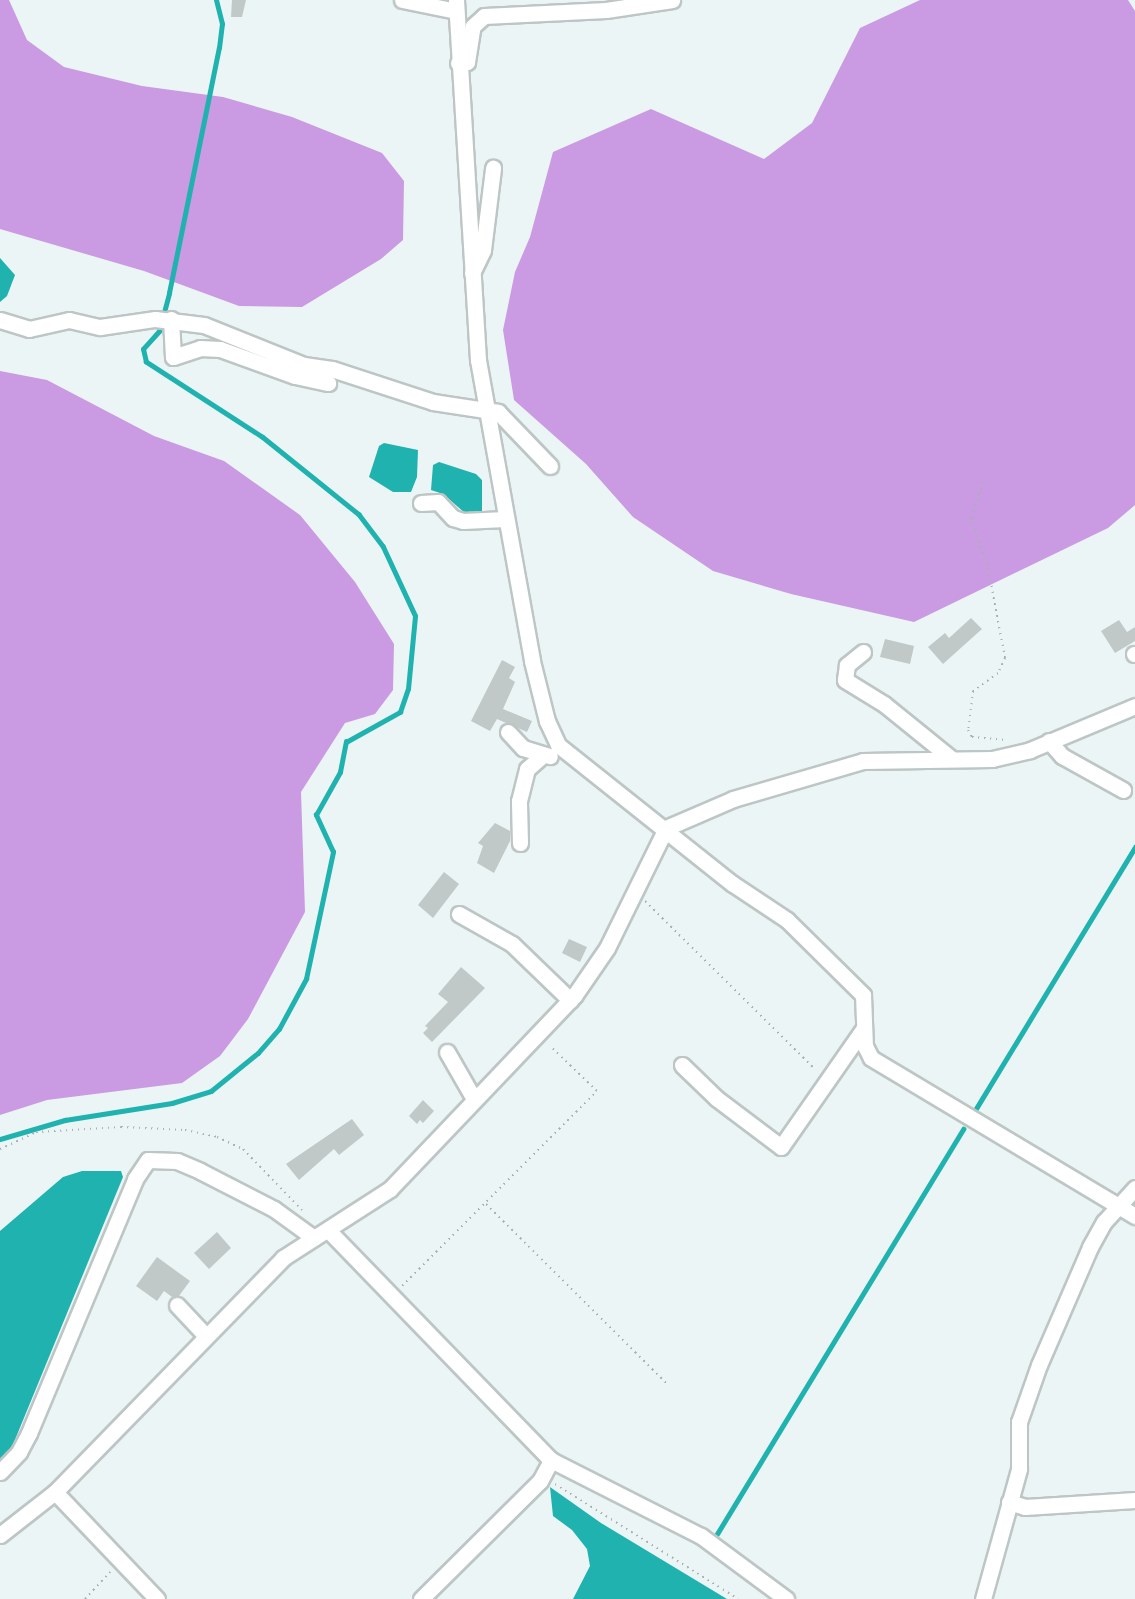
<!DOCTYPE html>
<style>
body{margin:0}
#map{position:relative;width:1135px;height:1599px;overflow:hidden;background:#ecf5f5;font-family:"Archivo Narrow",sans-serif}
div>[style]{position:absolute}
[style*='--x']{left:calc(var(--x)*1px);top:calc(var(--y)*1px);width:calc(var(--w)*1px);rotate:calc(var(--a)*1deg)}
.forest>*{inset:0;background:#ca9ae2}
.water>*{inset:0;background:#1fb2af}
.stream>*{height:4.5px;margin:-2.25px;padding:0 2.25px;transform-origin:2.25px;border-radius:2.25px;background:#1fb2af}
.building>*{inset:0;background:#c0c9c8}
.path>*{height:2px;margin-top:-1px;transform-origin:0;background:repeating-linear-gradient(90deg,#a8b0b0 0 1.5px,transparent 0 6px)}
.roads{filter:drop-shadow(2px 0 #bdc6c5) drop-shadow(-2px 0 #bdc6c5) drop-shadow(0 2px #bdc6c5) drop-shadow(0 -2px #bdc6c5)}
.minor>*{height:15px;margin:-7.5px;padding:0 7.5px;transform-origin:7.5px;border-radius:7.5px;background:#fff}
span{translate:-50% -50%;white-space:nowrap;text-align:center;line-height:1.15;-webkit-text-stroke:4.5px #ecf5f5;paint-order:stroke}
</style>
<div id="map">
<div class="forest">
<div style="clip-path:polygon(0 0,9px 0,27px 40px,64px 67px,142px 86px,223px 97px,292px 117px,382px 153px,404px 181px,403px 240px,381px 259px,302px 307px,239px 306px,144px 271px,0 229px)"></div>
<div style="clip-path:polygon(920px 0,1128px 0,1135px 11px,1135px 505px,1108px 528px,914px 622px,791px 594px,713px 571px,633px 517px,586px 464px,514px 400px,503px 330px,515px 272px,530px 237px,553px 152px,651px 109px,764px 159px,812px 123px,860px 28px)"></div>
<div style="clip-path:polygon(0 371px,47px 380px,154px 436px,224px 461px,300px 515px,355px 582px,394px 644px,393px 690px,375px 714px,345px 723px,301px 792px,305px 912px,248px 1019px,220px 1056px,182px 1083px,47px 1100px,0 1115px)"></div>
</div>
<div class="water">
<div style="clip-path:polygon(0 258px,15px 275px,7px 296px,0 302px)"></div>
<div style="clip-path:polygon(384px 443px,418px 450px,417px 477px,411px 492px,393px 492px,369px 477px,379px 446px)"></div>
<div style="clip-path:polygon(439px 462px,476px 474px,482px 480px,482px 511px,465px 513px,443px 494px,431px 490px,433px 465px)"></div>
<div style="clip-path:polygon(82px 1171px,121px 1171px,123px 1177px,12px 1447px,0 1460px,0 1231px,63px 1177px)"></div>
<div style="clip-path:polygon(550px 1487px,601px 1523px,727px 1599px,573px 1599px,590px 1566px,587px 1549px,572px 1530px,553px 1516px)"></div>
</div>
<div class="stream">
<div style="--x:974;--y:1112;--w:310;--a:-58.7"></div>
<div style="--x:0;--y:1139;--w:68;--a:-16.3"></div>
<div style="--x:65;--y:1120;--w:108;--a:-9"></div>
<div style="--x:172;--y:1103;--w:41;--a:-17.1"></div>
<div style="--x:211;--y:1091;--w:60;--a:-39"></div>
<div style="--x:258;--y:1053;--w:32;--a:-49"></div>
<div style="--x:279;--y:1029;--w:57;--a:-61.6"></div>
<div style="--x:306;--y:979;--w:130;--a:-78"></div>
<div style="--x:333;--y:852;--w:41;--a:-114.7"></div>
<div style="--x:316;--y:815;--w:49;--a:-60.8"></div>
<div style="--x:340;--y:772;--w:31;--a:-79"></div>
<div style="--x:346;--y:742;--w:62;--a:-29.1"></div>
<div style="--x:400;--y:712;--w:24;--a:-71"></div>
<div style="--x:408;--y:689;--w:73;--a:-84.5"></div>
<div style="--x:415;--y:616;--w:76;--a:-114.9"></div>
<div style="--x:383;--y:547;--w:40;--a:-127"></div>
<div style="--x:359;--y:515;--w:124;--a:-141.2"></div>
<div style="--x:262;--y:437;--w:138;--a:-147.1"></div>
<div style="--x:146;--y:362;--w:13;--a:-103"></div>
<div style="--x:143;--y:349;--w:24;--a:-48"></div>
<div style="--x:159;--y:331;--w:39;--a:-75"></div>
<div style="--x:169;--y:293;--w:250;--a:-78.5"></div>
<div style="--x:219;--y:48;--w:24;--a:-83"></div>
<div style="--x:222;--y:24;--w:25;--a:-104"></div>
<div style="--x:717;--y:1534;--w:474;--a:-58.7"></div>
</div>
<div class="building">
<div style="clip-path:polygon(232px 0,246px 0,242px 17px,231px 17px)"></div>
<div style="clip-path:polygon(971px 618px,982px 629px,943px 664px,928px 647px,945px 633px,949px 638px)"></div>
<div style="clip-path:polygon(1119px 620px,1127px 632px,1135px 627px,1135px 641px,1115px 653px,1101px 631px)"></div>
<div style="clip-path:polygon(885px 639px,914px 646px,910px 664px,880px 657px)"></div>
<div style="clip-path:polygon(502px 660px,515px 667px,509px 678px,515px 682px,503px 709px,532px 721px,527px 732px,497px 719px,490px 731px,471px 721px)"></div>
<div style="clip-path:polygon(495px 823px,510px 831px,510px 841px,494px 873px,477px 863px,483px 846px,478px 843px)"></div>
<div style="clip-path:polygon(444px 872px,459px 884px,433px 918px,418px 905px)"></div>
<div style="clip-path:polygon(569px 939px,587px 947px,580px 962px,562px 953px)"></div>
<div style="clip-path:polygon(461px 967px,485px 988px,432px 1042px,423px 1033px,428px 1028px,425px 1026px,448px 1002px,438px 994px)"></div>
<div style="clip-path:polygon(423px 1100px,434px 1111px,423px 1123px,420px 1120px,417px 1124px,409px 1116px)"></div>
<div style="clip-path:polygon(352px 1119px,364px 1135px,339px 1155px,334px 1149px,299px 1180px,286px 1164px)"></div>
<div style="clip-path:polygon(217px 1232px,231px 1248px,209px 1269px,194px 1253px)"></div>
<div style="clip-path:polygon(157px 1257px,190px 1281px,179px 1296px,172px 1297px,164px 1291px,157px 1301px,136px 1286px)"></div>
</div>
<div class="path">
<div style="--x:983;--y:482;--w:38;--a:108"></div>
<div style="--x:971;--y:518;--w:53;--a:71.2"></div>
<div style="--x:988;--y:568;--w:92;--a:79.3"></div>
<div style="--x:1005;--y:658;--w:17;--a:115"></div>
<div style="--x:998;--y:673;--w:31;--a:144"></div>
<div style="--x:973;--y:691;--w:39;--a:97"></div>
<div style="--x:968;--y:730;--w:8;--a:60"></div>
<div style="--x:972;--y:737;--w:35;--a:5"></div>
<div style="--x:645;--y:901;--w:240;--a:44.7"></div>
<div style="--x:0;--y:1149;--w:40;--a:-25"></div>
<div style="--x:36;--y:1132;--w:85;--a:-3.4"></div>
<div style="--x:121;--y:1127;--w:64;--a:2.7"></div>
<div style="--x:185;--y:1130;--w:33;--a:12"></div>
<div style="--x:217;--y:1137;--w:29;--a:25"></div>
<div style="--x:243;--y:1149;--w:85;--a:46"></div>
<div style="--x:486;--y:1204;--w:255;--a:44.8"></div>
<div style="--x:402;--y:1286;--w:276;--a:-45"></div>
<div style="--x:597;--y:1091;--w:66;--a:-136.2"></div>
<div style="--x:555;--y:1484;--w:216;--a:32.1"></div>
<div style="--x:85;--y:1599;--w:37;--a:-47"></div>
</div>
<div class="roads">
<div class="minor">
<div style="--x:402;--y:0;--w:55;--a:11.5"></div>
<div style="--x:456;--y:0;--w:361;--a:86.5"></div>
<div style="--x:478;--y:360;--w:306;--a:79.8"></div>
<div style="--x:532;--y:661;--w:62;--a:76"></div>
<div style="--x:547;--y:721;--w:26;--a:65"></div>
<div style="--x:558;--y:745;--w:223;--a:38.5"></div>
<div style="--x:733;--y:884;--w:65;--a:33.7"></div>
<div style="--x:787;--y:920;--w:107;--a:44.6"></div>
<div style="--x:863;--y:995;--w:51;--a:87.8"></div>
<div style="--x:865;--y:1046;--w:13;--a:63"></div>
<div style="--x:871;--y:1058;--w:308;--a:30.9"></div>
<div style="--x:458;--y:63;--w:9;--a:-6"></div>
<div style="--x:467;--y:62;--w:36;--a:-81"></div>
<div style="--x:473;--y:26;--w:15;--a:-42"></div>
<div style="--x:484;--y:16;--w:122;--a:-2.8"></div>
<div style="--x:606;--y:10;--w:67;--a:-8.6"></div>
<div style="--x:472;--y:273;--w:25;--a:-64"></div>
<div style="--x:483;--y:250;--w:83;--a:-83"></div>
<div style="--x:171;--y:319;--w:38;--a:87"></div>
<div style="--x:173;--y:357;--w:28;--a:-18"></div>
<div style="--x:200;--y:348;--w:20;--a:3"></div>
<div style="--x:220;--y:349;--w:80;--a:19.8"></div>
<div style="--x:295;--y:376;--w:34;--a:12"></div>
<div style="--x:0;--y:320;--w:30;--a:17"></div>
<div style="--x:29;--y:329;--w:41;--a:-12.7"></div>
<div style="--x:69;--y:320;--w:32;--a:13"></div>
<div style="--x:100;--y:327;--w:56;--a:-8.3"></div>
<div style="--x:155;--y:319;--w:49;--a:7"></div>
<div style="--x:204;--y:325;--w:108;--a:21.8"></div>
<div style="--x:304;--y:365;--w:28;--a:8"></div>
<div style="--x:332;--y:369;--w:106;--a:18.1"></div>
<div style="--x:433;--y:402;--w:66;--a:8.7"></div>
<div style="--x:498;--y:412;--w:75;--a:46.1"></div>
<div style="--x:421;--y:503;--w:17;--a:-3"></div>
<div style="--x:438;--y:502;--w:22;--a:47"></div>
<div style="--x:453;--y:518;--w:10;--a:17"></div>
<div style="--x:463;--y:521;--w:42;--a:-2.7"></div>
<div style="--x:863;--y:652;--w:21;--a:141"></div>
<div style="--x:847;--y:665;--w:15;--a:98"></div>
<div style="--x:845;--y:680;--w:46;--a:31.6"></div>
<div style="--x:884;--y:704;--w:87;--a:39"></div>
<div style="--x:1134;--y:654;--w:1;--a:0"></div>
<div style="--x:508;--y:732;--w:22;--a:47"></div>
<div style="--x:523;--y:748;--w:28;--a:17"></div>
<div style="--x:1049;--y:741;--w:20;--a:49"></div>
<div style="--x:1062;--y:756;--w:70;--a:29.1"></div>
<div style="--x:520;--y:843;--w:42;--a:-91.4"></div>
<div style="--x:519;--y:801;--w:33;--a:-76"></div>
<div style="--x:527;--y:769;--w:20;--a:-41"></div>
<div style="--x:459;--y:914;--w:61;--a:29.5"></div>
<div style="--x:512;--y:944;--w:81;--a:44"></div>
<div style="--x:447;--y:1052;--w:54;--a:60.1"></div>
<div style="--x:682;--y:1065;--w:47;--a:44.1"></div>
<div style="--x:716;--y:1098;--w:81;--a:37"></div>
<div style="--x:781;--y:1147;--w:145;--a:-55.1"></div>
<div style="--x:328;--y:1230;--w:320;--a:45.9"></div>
<div style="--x:551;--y:1460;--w:168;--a:26.9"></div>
<div style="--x:701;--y:1536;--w:106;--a:36.5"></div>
<div style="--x:177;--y:1305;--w:42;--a:46.9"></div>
<div style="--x:0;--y:1472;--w:28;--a:-46"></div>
<div style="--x:19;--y:1452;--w:21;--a:-62"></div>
<div style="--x:29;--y:1433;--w:275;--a:-67.3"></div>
<div style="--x:135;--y:1179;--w:23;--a:-56"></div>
<div style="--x:148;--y:1160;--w:29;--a:2"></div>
<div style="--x:177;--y:1161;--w:25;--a:23"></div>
<div style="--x:200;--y:1171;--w:83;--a:27.2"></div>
<div style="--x:274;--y:1209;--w:49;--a:35.9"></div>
<div style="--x:55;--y:1492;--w:148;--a:46.4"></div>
<div style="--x:1009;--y:1502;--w:17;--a:17"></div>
<div style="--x:1025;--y:1507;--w:110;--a:-3.6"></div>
<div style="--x:0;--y:1535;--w:70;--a:-38"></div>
<div style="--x:55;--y:1492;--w:327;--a:-45.7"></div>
<div style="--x:283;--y:1258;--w:127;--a:-32.8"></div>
<div style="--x:390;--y:1189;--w:267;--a:-46.4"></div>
<div style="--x:574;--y:996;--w:58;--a:-55.5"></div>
<div style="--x:607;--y:948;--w:134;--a:-63.8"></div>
<div style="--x:666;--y:828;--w:73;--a:-23.4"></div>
<div style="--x:733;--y:799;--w:135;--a:-16.3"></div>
<div style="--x:863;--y:761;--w:129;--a:-0.9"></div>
<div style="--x:992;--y:759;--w:39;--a:-13"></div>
<div style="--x:1030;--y:750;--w:114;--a:-22.7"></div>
<div style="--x:421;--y:1599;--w:168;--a:-44.8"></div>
<div style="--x:540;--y:1481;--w:24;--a:-62"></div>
<div style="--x:983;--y:1599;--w:135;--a:-74.5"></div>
<div style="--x:1019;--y:1469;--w:47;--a:-90"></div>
<div style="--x:1019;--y:1422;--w:60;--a:-70.7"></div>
<div style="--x:1039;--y:1365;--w:129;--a:-66.6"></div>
<div style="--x:1090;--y:1247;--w:29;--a:-61"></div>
<div style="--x:1104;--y:1222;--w:46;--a:-47.6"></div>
</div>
</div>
</div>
